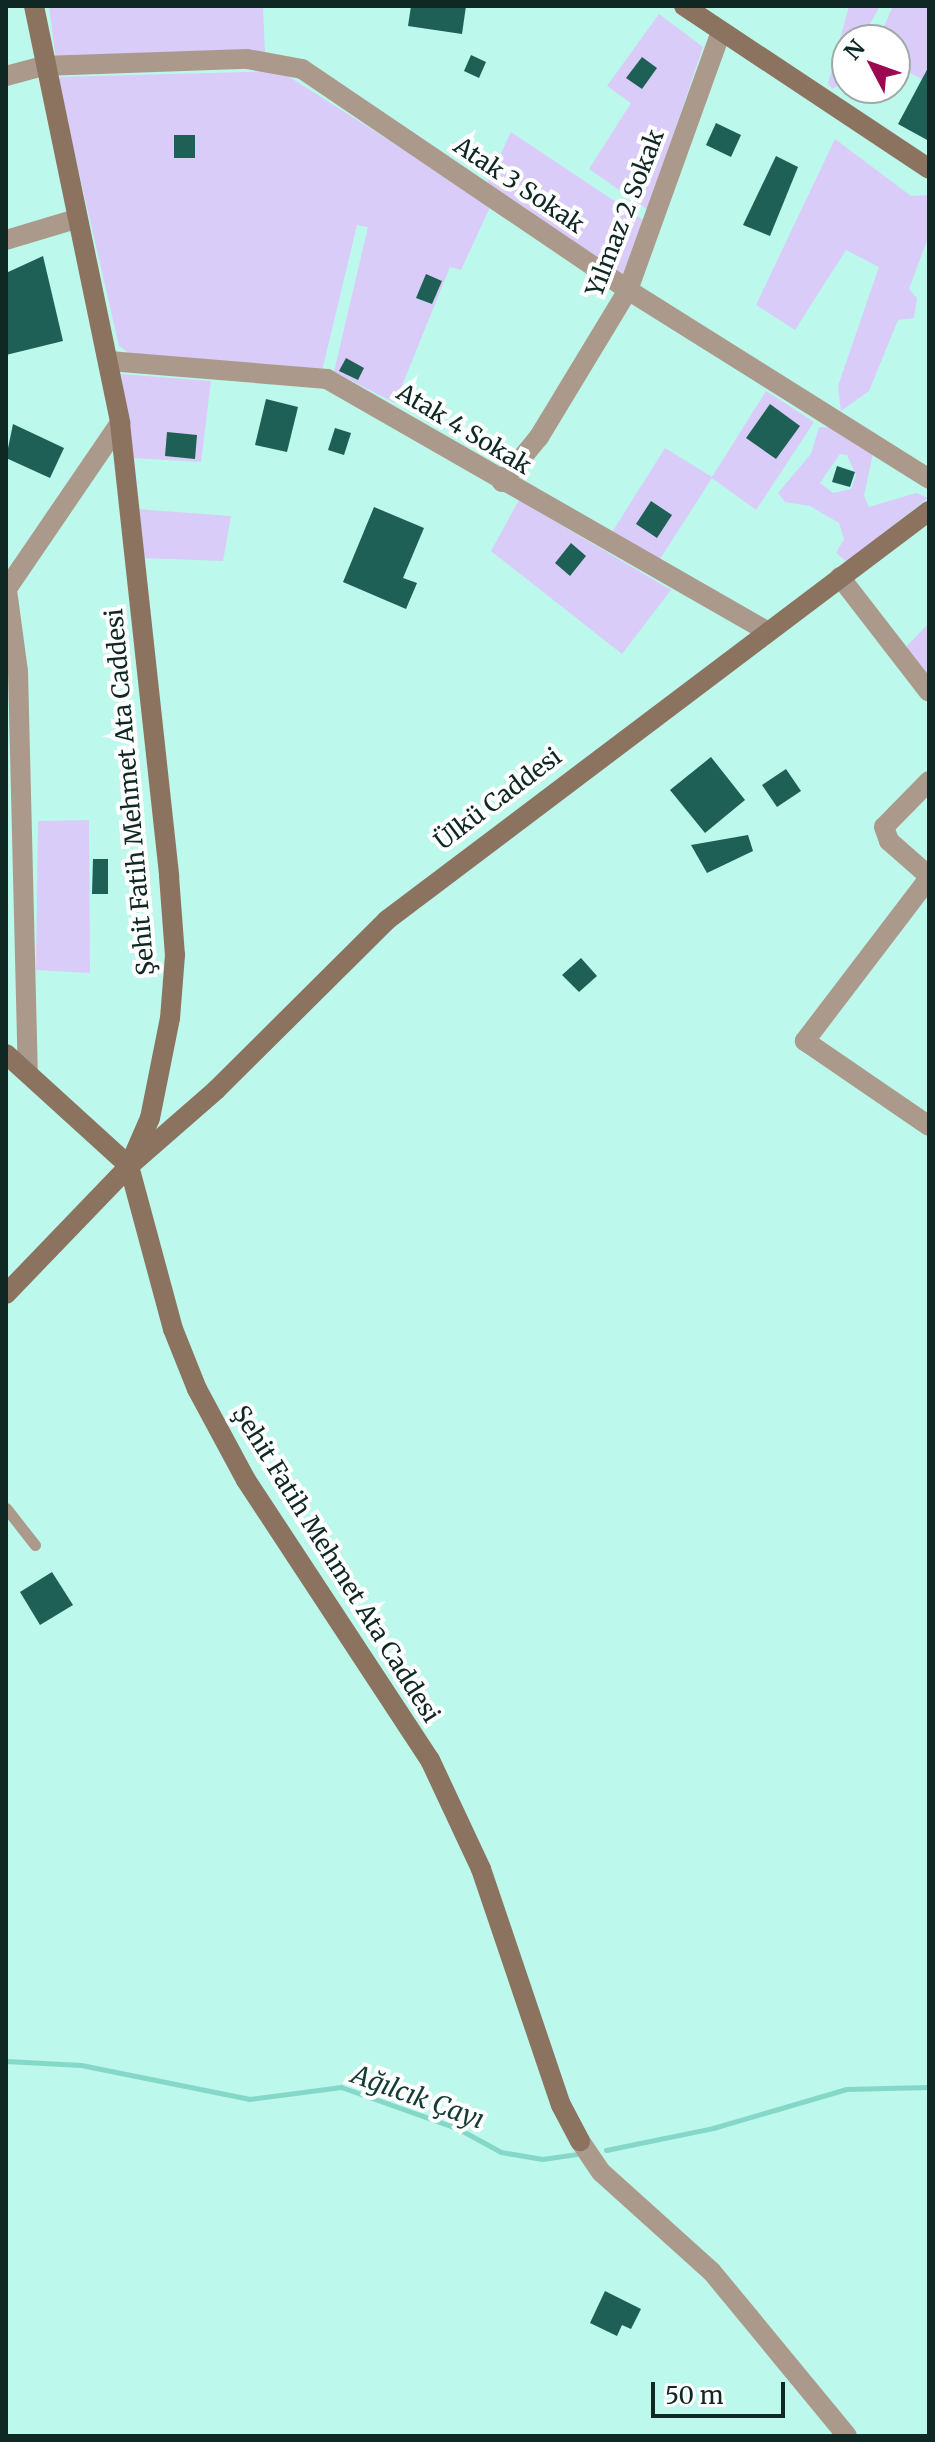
<!DOCTYPE html>
<meta charset="utf-8">
<style>
body{margin:0}
#map{position:relative;width:935px;height:2442px;overflow:hidden;background:#bcf8eb;font-family:Merriweather,serif}
div>[style]{position:absolute}
[style*='--x']{left:calc(var(--x)*1px);top:calc(var(--y)*1px);width:calc(var(--w)*1px);rotate:calc(var(--a)*1deg)}
.green>*{inset:0;background:#daccf8}
.stream>*{height:5px;margin:-2.5px;padding:0 2.5px;transform-origin:2.5px;border-radius:2.5px;background:#85d8c7}
.building>*{inset:0;background:#1e6055}
.lane>*{height:11px;margin:-5.5px;padding:0 5.5px;transform-origin:5.5px;border-radius:5.5px;background:#ab9a8c}
.street>*{height:20px;margin:-10px;padding:0 10px;transform-origin:10px;border-radius:10px;background:#ab9a8c}
.secondary>*{height:20px;margin:-10px;padding:0 10px;transform-origin:10px;border-radius:10px;background:#8c7360}
span{translate:-50% -50%;white-space:nowrap;text-align:center;line-height:1.15;-webkit-text-stroke:8px #fff;paint-order:stroke}
.street-label{font-size:24px;color:#0f2823}
.water-label{font-size:26px;color:#143b34;font-style:italic}
.frame{position:absolute;inset:0;border:8px solid #0f2823;pointer-events:none}
.north{position:absolute;left:831px;top:24px;width:80px;height:80px;box-sizing:border-box;background:#fff;border:2px solid #9fa9a7;border-radius:50%;rotate:311deg;font-size:22px;font-weight:700;line-height:32px;text-align:center;color:#0f2823}
.north::after{content:'';display:block;margin:auto;width:28px;height:36px;background:#9d0853;clip-path:polygon(50% 0,100% 100%,50% 72%,0 100%)}
.scale{position:absolute;left:651px;top:2382px;width:134px;height:36px;box-sizing:border-box;border:4px solid #0f2823;border-top:0;padding-left:10px;font-size:24px;line-height:28px;white-space:nowrap;color:#0f2823;-webkit-text-stroke:6px #fff;paint-order:stroke}
</style>
<div id="map">
<div class="green">
<div style="clip-path:polygon(49px 6px,263px 6px,265px 53px,56px 61px)"></div>
<div style="clip-path:polygon(849px 6px,880px 6px,861px 40px,847px 40px,847px 80px,832px 89px,828px 83px)"></div>
<div style="clip-path:polygon(893px 6px,929px 6px,929px 83px,895px 65px,895px 40px,878px 40px)"></div>
<div style="clip-path:polygon(659px 14px,703px 47px,648px 210px,589px 169px,631px 103px,607px 86px)"></div>
<div style="clip-path:polygon(280px 71px,491px 205px,461px 270px,450px 267px,395px 403px,334px 372px,368px 227px,357px 225px,322px 371px,132px 355px,119px 346px,57px 77px)"></div>
<div style="clip-path:polygon(511px 132px,646px 222px,622px 280px,486px 185px)"></div>
<div style="clip-path:polygon(835px 139px,911px 196px,929px 195px,929px 235px,909px 289px,917px 298px,914px 318px,898px 320px,869px 391px,841px 411px,838px 386px,879px 267px,846px 250px,795px 330px,756px 305px)"></div>
<div style="clip-path:polygon(121px 374px,211px 381px,201px 462px,133px 458px)"></div>
<div style="clip-path:polygon(766px 391px,814px 422px,756px 510px,712px 478px,658px 562px,611px 534px,665px 448px,712px 477px)"></div>
<div style="clip-path:polygon(evenodd,819px 427px,836px 428px,873px 453px,864px 496px,869px 507px,916px 493px,928px 498px,847px 562px,836px 553px,844px 539px,839px 523px,810px 506px,785px 502px,778px 493px,811px 454px,819px 427px,840px 454px,847px 455px,856px 475px,851px 489px,833px 493px,820px 483px,840px 454px)"></div>
<div style="clip-path:polygon(519px 500px,671px 590px,622px 654px,491px 551px)"></div>
<div style="clip-path:polygon(137px 509px,231px 516px,223px 561px,141px 558px)"></div>
<div style="clip-path:polygon(929px 623px,929px 676px,905px 648px)"></div>
<div style="clip-path:polygon(89px 820px,90px 973px,36px 970px,38px 821px)"></div>
</div>
<div class="stream">
<div style="--x:6;--y:2061;--w:75;--a:3.1"></div>
<div style="--x:81;--y:2065;--w:171;--a:11.4"></div>
<div style="--x:249;--y:2099;--w:93;--a:-7.4"></div>
<div style="--x:341;--y:2087;--w:123;--a:19.5"></div>
<div style="--x:457;--y:2128;--w:50;--a:28.6"></div>
<div style="--x:501;--y:2152;--w:42;--a:9.7"></div>
<div style="--x:542;--y:2159;--w:35;--a:-8"></div>
<div style="--x:606;--y:2150;--w:109;--a:-11.6"></div>
<div style="--x:713;--y:2128;--w:139;--a:-16.3"></div>
<div style="--x:846;--y:2089;--w:83;--a:-1.4"></div>
</div>
<div class="building">
<div style="clip-path:polygon(411px 6px,466px 6px,462px 34px,408px 26px)"></div>
<div style="clip-path:polygon(471px 55px,486px 62px,479px 78px,464px 71px)"></div>
<div style="clip-path:polygon(642px 57px,657px 68px,642px 89px,626px 78px)"></div>
<div style="clip-path:polygon(929px 66px,929px 141px,898px 124px)"></div>
<div style="clip-path:polygon(716px 123px,741px 135px,731px 157px,706px 145px)"></div>
<div style="clip-path:polygon(174px 135px,195px 135px,195px 158px,174px 158px)"></div>
<div style="clip-path:polygon(776px 156px,798px 167px,770px 236px,743px 225px)"></div>
<div style="clip-path:polygon(43px 256px,63px 341px,6px 355px,6px 273px)"></div>
<div style="clip-path:polygon(426px 274px,442px 281px,432px 304px,416px 298px)"></div>
<div style="clip-path:polygon(346px 358px,364px 368px,358px 380px,339px 371px)"></div>
<div style="clip-path:polygon(266px 399px,298px 407px,287px 452px,255px 445px)"></div>
<div style="clip-path:polygon(770px 404px,800px 426px,776px 459px,746px 438px)"></div>
<div style="clip-path:polygon(13px 424px,64px 448px,50px 478px,6px 458px)"></div>
<div style="clip-path:polygon(335px 428px,351px 433px,344px 455px,328px 450px)"></div>
<div style="clip-path:polygon(167px 432px,197px 435px,195px 459px,165px 456px)"></div>
<div style="clip-path:polygon(837px 466px,855px 472px,850px 487px,832px 482px)"></div>
<div style="clip-path:polygon(651px 501px,672px 515px,657px 538px,636px 524px)"></div>
<div style="clip-path:polygon(374px 507px,424px 528px,403px 578px,417px 583px,406px 609px,343px 582px)"></div>
<div style="clip-path:polygon(571px 543px,586px 556px,570px 576px,555px 563px)"></div>
<div style="clip-path:polygon(711px 757px,745px 800px,705px 833px,670px 790px)"></div>
<div style="clip-path:polygon(786px 769px,801px 791px,777px 807px,762px 785px)"></div>
<div style="clip-path:polygon(748px 835px,753px 851px,707px 873px,691px 845px)"></div>
<div style="clip-path:polygon(93px 859px,108px 859px,108px 894px,92px 894px)"></div>
<div style="clip-path:polygon(581px 958px,597px 976px,579px 992px,562px 975px)"></div>
<div style="clip-path:polygon(52px 1572px,73px 1605px,40px 1625px,20px 1592px)"></div>
<div style="clip-path:polygon(605px 2291px,641px 2309px,631px 2329px,622px 2325px,617px 2336px,590px 2323px)"></div>
</div>
<div class="lane">
<div style="--x:6;--y:1508;--w:47;--a:51.9"></div>
</div>
<div class="street">
<div style="--x:6;--y:76;--w:38;--a:-15"></div>
<div style="--x:43;--y:66;--w:204;--a:-2"></div>
<div style="--x:247;--y:59;--w:56;--a:10.3"></div>
<div style="--x:302;--y:69;--w:394;--a:34.1"></div>
<div style="--x:628;--y:290;--w:355;--a:32.1"></div>
<div style="--x:6;--y:240;--w:73;--a:-16.7"></div>
<div style="--x:109;--y:361;--w:219;--a:4.7"></div>
<div style="--x:327;--y:379;--w:505;--a:29.82"></div>
<div style="--x:502;--y:482;--w:58;--a:-50.6"></div>
<div style="--x:539;--y:437;--w:172;--a:-58.8"></div>
<div style="--x:628;--y:290;--w:274;--a:-70.2"></div>
<div style="--x:840;--y:577;--w:145;--a:52.3"></div>
<div style="--x:6;--y:590;--w:202;--a:-55.7"></div>
<div style="--x:7;--y:590;--w:82;--a:82.3"></div>
<div style="--x:18;--y:671;--w:401;--a:88.6"></div>
<div style="--x:929;--y:781;--w:64;--a:134.4"></div>
<div style="--x:884;--y:827;--w:15;--a:70"></div>
<div style="--x:889;--y:841;--w:53;--a:41.2"></div>
<div style="--x:929;--y:878;--w:205;--a:127.3"></div>
<div style="--x:805;--y:1041;--w:150;--a:34.4"></div>
<div style="--x:580;--y:2141;--w:37;--a:56"></div>
<div style="--x:601;--y:2172;--w:149;--a:42"></div>
<div style="--x:712;--y:2272;--w:212;--a:50.5"></div>
</div>
<div class="secondary">
<div style="--x:34;--y:6;--w:426;--a:78.3"></div>
<div style="--x:120;--y:423;--w:456;--a:83.8"></div>
<div style="--x:169;--y:876;--w:79;--a:85.7"></div>
<div style="--x:175;--y:955;--w:63;--a:94.5"></div>
<div style="--x:170;--y:1018;--w:102;--a:101.3"></div>
<div style="--x:150;--y:1118;--w:52;--a:113.6"></div>
<div style="--x:129;--y:1166;--w:169;--a:74.9"></div>
<div style="--x:173;--y:1329;--w:65;--a:68.2"></div>
<div style="--x:197;--y:1389;--w:103;--a:61.7"></div>
<div style="--x:246;--y:1480;--w:335;--a:56.7"></div>
<div style="--x:430;--y:1760;--w:120;--a:64.9"></div>
<div style="--x:481;--y:1869;--w:249;--a:71.3"></div>
<div style="--x:561;--y:2105;--w:41;--a:62.2"></div>
<div style="--x:684;--y:6;--w:294;--a:33.6"></div>
<div style="--x:6;--y:1054;--w:166;--a:42.3"></div>
<div style="--x:6;--y:1294;--w:178;--a:-46.1"></div>
<div style="--x:129;--y:1166;--w:116;--a:-41.1"></div>
<div style="--x:216;--y:1090;--w:241;--a:-44.8"></div>
<div style="--x:387;--y:920;--w:679;--a:-37.04"></div>
</div>
<div class="street-label">
<span style="left:519px;top:185px;rotate:34deg">Atak 3 Sokak</span>
<span style="left:625px;top:213px;rotate:-69deg">Yılmaz 2 Sokak</span>
<span style="left:464px;top:429px;rotate:31deg">Atak 4 Sokak</span>
<span style="left:130px;top:792px;rotate:-95deg">Şehit Fatih Mehmet Ata Caddesi</span>
<span style="left:498px;top:799px;rotate:-37deg">Ülkü Caddesi</span>
<span style="left:336px;top:1564px;rotate:58deg">Şehit Fatih Mehmet Ata Caddesi</span>
</div>
<div class="water-label">
<span style="left:418px;top:2097px;rotate:20deg">Ağılcık Çayı</span>
</div>
<div class="frame"></div>
<div class="north">N</div>
<div class="scale">50 m</div>
</div>
